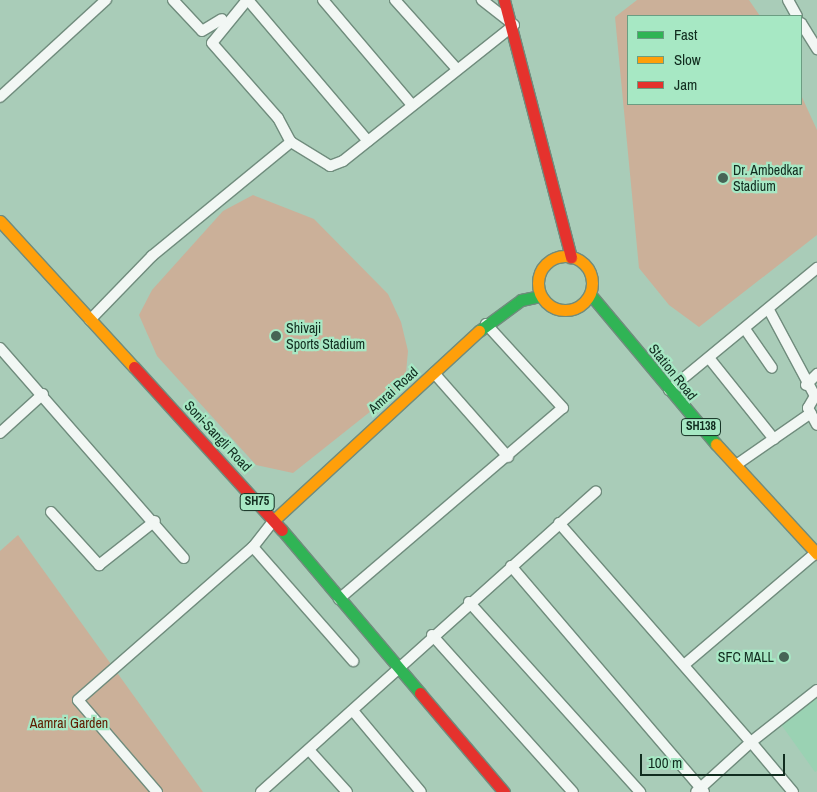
<!DOCTYPE html>
<style>
body{margin:0}
#map{position:relative;width:817px;height:792px;overflow:hidden;background:#a9ccb8;font-family:"Archivo Narrow",sans-serif}
div>[style]{position:absolute}
[style*='--x']{left:calc(var(--x)*1px);top:calc(var(--y)*1px);width:calc(var(--w)*1px);rotate:calc(var(--a)*1deg)}
.built>*{inset:0;background:#9ad2b3}
.green>*{inset:0;background:#cbb099}
.roads{filter:drop-shadow(1px 0 #708c7d) drop-shadow(-1px 0 #708c7d) drop-shadow(0 1px #708c7d) drop-shadow(0 -1px #708c7d)}
.street>*{height:10px;margin:-5px;padding:0 5px;transform-origin:5px;border-radius:5px;background:#f2f7f4}
.fast>*{height:11px;margin:-5.5px;padding:0 5.5px;transform-origin:5.5px;border-radius:5.5px;background:#30b455}
.slow>*{height:11px;margin:-5.5px;padding:0 5.5px;transform-origin:5.5px;border-radius:5.5px;background:#ff9f0a}
.slow>.ring{margin:-5.5px;padding:0;box-sizing:content-box;background:none;border:11px solid #ff9f0a;border-radius:50%}
.jam>*{height:11px;margin:-5.5px;padding:0 5.5px;transform-origin:5.5px;border-radius:5.5px;background:#e5322d}
.dots>*{width:14px;height:14px;translate:-50% -50%;box-sizing:border-box;border:2px solid #a7e8c4;border-radius:50%}
span{translate:-50% -50%;white-space:nowrap;text-align:center;line-height:1.15;-webkit-text-stroke:4.5px #a7e8c4;paint-order:stroke}
.shield-label span{padding:1px 4px;background:#a7e8c4;border:1px solid;border-radius:4px;-webkit-text-stroke-width:0}
.shield-label{font-size:12px;color:#112c1f;font-weight:700}
.poi-label{font-size:14px;color:#112c1f}
.left{translate:0 -50%;text-align:left}
.right{translate:-100% -50%;text-align:right}
.street-label{font-size:14px;color:#112c1f}
.park-label{font-size:14px;color:#5f1b00}
.legend{position:absolute;left:627px;top:15px;width:175px;height:90px;box-sizing:border-box;background:#a7e8c4;border:1px solid #6b9d82;margin:0;padding:6px 9px;list-style:none;font-size:15px;color:#112c1f}
.legend li{display:flex;align-items:center;gap:10px;height:25px}
.legend b{width:25px;border:1px solid #6b9d82}
.scale{position:absolute;left:640px;top:754px;width:145px;height:22px;box-sizing:border-box;border:2px solid #112c1f;border-top:0;padding-left:6px;font-size:15px;line-height:18px;white-space:nowrap;color:#112c1f;-webkit-text-stroke:4px #a7e8c4;paint-order:stroke}
</style>
<div id="map">
<div class="built">
<div style="clip-path:polygon(817px 697px,817px 771px,815px 772px,780px 723px)"></div>
</div>
<div class="green">
<div style="clip-path:polygon(637px 0,749px 0,760px 16px,628px 16px,628px 104px,801px 104px,801px 95px,817px 130px,817px 235px,699px 327px,669px 305px,639px 268px,615px 17px)"></div>
<div style="clip-path:polygon(253px 195px,314px 219px,388px 294px,401px 322px,408px 351px,405px 384px,293px 473px,256px 465px,157px 356px,139px 315px,152px 290px,223px 211px)"></div>
<div style="clip-path:polygon(18px 535px,203px 792px,0 792px,0 551px)"></div>
</div>
<div class="roads">
<div class="street">
<div style="--x:173;--y:0;--w:42;--a:46.9"></div>
<div style="--x:202;--y:31;--w:23;--a:-31"></div>
<div style="--x:247;--y:0;--w:55;--a:129.1"></div>
<div style="--x:212;--y:43;--w:100;--a:48.7"></div>
<div style="--x:278;--y:118;--w:27;--a:62"></div>
<div style="--x:291;--y:142;--w:46;--a:31.6"></div>
<div style="--x:330;--y:166;--w:14;--a:-21"></div>
<div style="--x:343;--y:161;--w:218;--a:-38.5"></div>
<div style="--x:514;--y:25;--w:41;--a:-142"></div>
<div style="--x:248;--y:0;--w:185;--a:49.6"></div>
<div style="--x:323;--y:0;--w:138;--a:49.7"></div>
<div style="--x:395;--y:0;--w:91;--a:48.1"></div>
<div style="--x:788;--y:0;--w:18;--a:61"></div>
<div style="--x:801;--y:23;--w:31;--a:58"></div>
<div style="--x:0;--y:97;--w:144;--a:-42.5"></div>
<div style="--x:769;--y:310;--w:98;--a:61.9"></div>
<div style="--x:815;--y:396;--w:14;--a:120"></div>
<div style="--x:808;--y:408;--w:19;--a:62"></div>
<div style="--x:90;--y:320;--w:89;--a:-45.9"></div>
<div style="--x:152;--y:256;--w:180;--a:-39.4"></div>
<div style="--x:745;--y:329;--w:47;--a:55.3"></div>
<div style="--x:0;--y:348;--w:279;--a:48.8"></div>
<div style="--x:709;--y:358;--w:104;--a:51.3"></div>
<div style="--x:434;--y:373;--w:112;--a:48.6"></div>
<div style="--x:806;--y:385;--w:16;--a:-45"></div>
<div style="--x:669;--y:390;--w:192;--a:-39.5"></div>
<div style="--x:0;--y:433;--w:58;--a:-42.2"></div>
<div style="--x:736;--y:465;--w:91;--a:-34.7"></div>
<div style="--x:51;--y:512;--w:72;--a:47.8"></div>
<div style="--x:99;--y:565;--w:71;--a:-38.2"></div>
<div style="--x:559;--y:523;--w:291;--a:48.8"></div>
<div style="--x:751;--y:742;--w:74;--a:137.7"></div>
<div style="--x:253;--y:547;--w:152;--a:48.7"></div>
<div style="--x:511;--y:566;--w:297;--a:49.5"></div>
<div style="--x:339;--y:599;--w:294;--a:-40.5"></div>
<div style="--x:563;--y:408;--w:114;--a:-132.5"></div>
<div style="--x:469;--y:602;--w:256;--a:48"></div>
<div style="--x:432;--y:635;--w:211;--a:48.1"></div>
<div style="--x:684;--y:665;--w:175;--a:-40.4"></div>
<div style="--x:354;--y:712;--w:104;--a:50.1"></div>
<div style="--x:310;--y:751;--w:55;--a:47.9"></div>
<div style="--x:157;--y:792;--w:121;--a:-130.7"></div>
<div style="--x:78;--y:700;--w:232;--a:-41.2"></div>
<div style="--x:253;--y:547;--w:34;--a:-52"></div>
<div style="--x:261;--y:792;--w:450;--a:-41.9"></div>
<div style="--x:793;--y:792;--w:65;--a:-130"></div>
<div style="--x:751;--y:742;--w:84;--a:-38.2"></div>
</div>
<div class="fast">
<div style="--x:590;--y:294;--w:196;--a:50"></div>
<div style="--x:479;--y:331;--w:52;--a:-36.4"></div>
<div style="--x:521;--y:300;--w:19;--a:-12"></div>
<div style="--x:282;--y:530;--w:214;--a:49.7"></div>
</div>
<div class="slow">
<div style="--x:0;--y:221;--w:198;--a:47.5"></div>
<div class="ring" style="left:538px;top:256px;width:43px;height:43px"></div>
<div style="--x:716;--y:444;--w:149;--a:47.4"></div>
<div style="--x:274;--y:520;--w:279;--a:-42.7"></div>
</div>
<div class="jam">
<div style="--x:504;--y:0;--w:266;--a:75.4"></div>
<div style="--x:134;--y:367;--w:220;--a:47.8"></div>
<div style="--x:420;--y:693;--w:130;--a:49.7"></div>
</div>
</div>
<div class="dots">
<div style="left:723px;top:178px;background:#466455"></div>
<div style="left:276px;top:336px;background:#466455"></div>
<div style="left:784px;top:657px;background:#466455"></div>
</div>
<div class="shield-label">
<span style="left:701px;top:427px">SH138</span>
<span style="left:257px;top:502px">SH75</span>
</div>
<div class="poi-label">
<span class="left" style="left:733px;top:178px">Dr. Ambedkar<br>Stadium</span>
<span class="left" style="left:286px;top:336px">Shivaji<br>Sports Stadium</span>
<span class="right" style="left:774px;top:657px">SFC MALL</span>
</div>
<div class="street-label">
<span style="left:673px;top:372px;rotate:51deg">Station Road</span>
<span style="left:393px;top:390px;rotate:-42deg">Amrai Road</span>
<span style="left:218px;top:436px;rotate:47deg">Soni-Sangli Road</span>
</div>
<div class="park-label">
<span style="left:69px;top:723px">Aamrai Garden</span>
</div>
<ul class="legend">
<li><b style="height:6px;background:#30b455"></b>Fast</li>
<li><b style="height:6px;background:#ff9f0a"></b>Slow</li>
<li><b style="height:6px;background:#e5322d"></b>Jam</li>
</ul>
<div class="scale">100 m</div>
</div>
